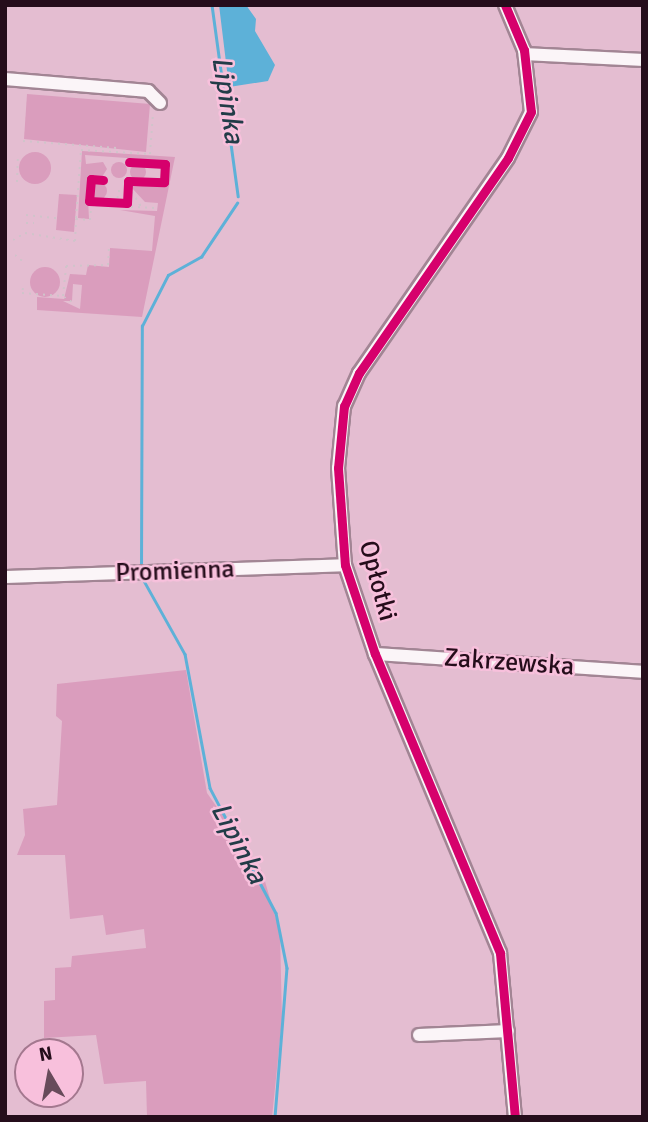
<!DOCTYPE html>
<meta charset="utf-8">
<style>
body{margin:0}
#map{position:relative;width:648px;height:1122px;overflow:hidden;background:#e4bdd1;font-family:Signika,sans-serif}
div>[style]{position:absolute}
[style*='--x']{left:calc(var(--x)*1px);top:calc(var(--y)*1px);width:calc(var(--w)*1px);rotate:calc(var(--a)*1deg)}
.green>*{inset:0;background:#da9dbd}
.round{border-radius:50%}
.water>*{inset:0;background:#5db1d8}
.stream>*{height:2.5px;margin:-1.25px;padding:0 1.25px;transform-origin:1.25px;border-radius:1.25px;background:#5db1d8}
.path>*{height:2px;margin-top:-1px;transform-origin:0;background:repeating-linear-gradient(90deg,#d0c4ca 0 2px,transparent 0 7px)}
.roads{filter:drop-shadow(2px 0 #a28594) drop-shadow(-2px 0 #a28594) drop-shadow(0 2px #a28594) drop-shadow(0 -2px #a28594)}
.minor>*{height:12px;margin:-6px;padding:0 6px;transform-origin:6px;border-radius:6px;background:#fbf5f8}
.cycleway>*{height:9px;margin:-4.5px;padding:0 4.5px;transform-origin:4.5px;border-radius:4.5px;background:#d6006c}
span{translate:-50% -50%;white-space:nowrap;text-align:center;line-height:1.15;-webkit-text-stroke:5px #f8c0dc;paint-order:stroke}
.street-label{font-size:26px;color:#250d1b}
.water-label{font-size:28px;color:#223c48;font-style:italic}
.frame{position:absolute;inset:0;border:7px solid #250d1b;pointer-events:none}
.north{position:absolute;left:14px;top:1038px;width:70px;height:70px;box-sizing:border-box;background:#f8c0dc;border:2px solid #a4788f;border-radius:50%;rotate:350deg;font-size:19px;font-weight:700;line-height:28px;text-align:center;color:#250d1b}
.north::after{content:'';display:block;margin:auto;width:24px;height:32px;background:#684b5b;clip-path:polygon(50% 0,100% 100%,50% 72%,0 100%)}
</style>
<div id="map">
<div class="green">
<div style="clip-path:polygon(27px 94px,150px 104px,146px 152px,24px 139px)"></div>
<div style="clip-path:polygon(evenodd,82px 151px,175px 157px,142px 317px,37px 310px,37px 297px,64px 299px,70px 274px,86px 275px,88px 265px,109px 267px,110px 248px,152px 251px,155px 216px,120px 210px,157px 211px,158px 203px,145px 202px,131px 187px,165px 184px,168px 161px,85px 155px,86px 164px,103px 162px,107px 169px,102px 177px,87px 179px,89px 219px,78px 218px,82px 151px,73px 284px,82px 285px,80px 309px,63px 301px,72px 301px,73px 284px)"></div>
<div class="round" style="left:19px;top:152px;width:32px;height:32px"></div>
<div class="round" style="left:111px;top:162px;width:16px;height:16px"></div>
<div class="round" style="left:130px;top:164px;width:16px;height:16px"></div>
<div class="round" style="left:89px;top:182px;width:18px;height:18px"></div>
<div style="clip-path:polygon(59px 194px,77px 195px,74px 232px,56px 230px)"></div>
<div class="round" style="left:30px;top:267px;width:30px;height:30px"></div>
<div style="clip-path:polygon(186px 670px,207px 793px,262px 871px,280px 933px,282px 1020px,272px 1117px,147px 1117px,146px 1081px,104px 1084px,96px 1035px,44px 1038px,44px 1001px,55px 1000px,55px 968px,71px 967px,72px 956px,146px 948px,144px 929px,106px 935px,103px 915px,70px 919px,65px 855px,17px 855px,25px 835px,23px 809px,57px 805px,62px 721px,56px 716px,57px 684px)"></div>
</div>
<div class="water">
<div style="clip-path:polygon(219px 5px,246px 5px,256px 19px,255px 31px,275px 65px,268px 81px,229px 87px)"></div>
</div>
<div class="stream">
<div style="--x:212;--y:5;--w:193;--a:82.2"></div>
<div style="--x:141;--y:567;--w:241;--a:-89.8"></div>
<div style="--x:142;--y:326;--w:57;--a:-63"></div>
<div style="--x:168;--y:275;--w:38;--a:-29"></div>
<div style="--x:201;--y:257;--w:65;--a:-56.3"></div>
<div style="--x:143;--y:579;--w:86;--a:60.8"></div>
<div style="--x:185;--y:654;--w:136;--a:79.4"></div>
<div style="--x:210;--y:788;--w:141;--a:62.2"></div>
<div style="--x:276;--y:913;--w:56;--a:78.7"></div>
<div style="--x:287;--y:968;--w:149;--a:94.6"></div>
</div>
<div class="path">
<div style="--x:23;--y:141;--w:94;--a:4.3"></div>
<div style="--x:81;--y:150;--w:69;--a:3.3"></div>
<div style="--x:150;--y:154;--w:41;--a:-85.8"></div>
<div style="--x:17;--y:182;--w:27;--a:-88"></div>
<div style="--x:89;--y:205;--w:67;--a:2.6"></div>
<div style="--x:117;--y:205;--w:14;--a:-86"></div>
<div style="--x:118;--y:191;--w:14;--a:4"></div>
<div style="--x:132;--y:192;--w:19;--a:58"></div>
<div style="--x:26;--y:215;--w:31;--a:6"></div>
<div style="--x:76;--y:218;--w:68;--a:-85.8"></div>
<div style="--x:26;--y:223;--w:8;--a:0"></div>
<div style="--x:13;--y:240;--w:14;--a:-30"></div>
<div style="--x:25;--y:233;--w:51;--a:9.1"></div>
<div style="--x:75;--y:241;--w:22;--a:-87"></div>
<div style="--x:76;--y:219;--w:14;--a:4"></div>
<div style="--x:90;--y:220;--w:12;--a:-85"></div>
<div style="--x:15;--y:255;--w:13;--a:39"></div>
<div style="--x:23;--y:288;--w:5;--a:101"></div>
<div style="--x:22;--y:293;--w:41;--a:4.2"></div>
<div style="--x:63;--y:296;--w:30;--a:-84"></div>
<div style="--x:66;--y:266;--w:42;--a:-1.4"></div>
<div style="--x:108;--y:265;--w:17;--a:-87"></div>
<div style="--x:64;--y:297;--w:9;--a:32"></div>
</div>
<div class="roads">
<div class="minor">
<div style="--x:505;--y:5;--w:49;--a:67.1"></div>
<div style="--x:524;--y:50;--w:62;--a:83.6"></div>
<div style="--x:531;--y:112;--w:51;--a:116.6"></div>
<div style="--x:508;--y:158;--w:262;--a:124.7"></div>
<div style="--x:359;--y:373;--w:36;--a:114"></div>
<div style="--x:344;--y:406;--w:62;--a:95.5"></div>
<div style="--x:338;--y:468;--w:97;--a:85.9"></div>
<div style="--x:345;--y:565;--w:94;--a:71.4"></div>
<div style="--x:375;--y:654;--w:324;--a:67.3"></div>
<div style="--x:500;--y:953;--w:165;--a:84.8"></div>
<div style="--x:525;--y:54;--w:118;--a:2.9"></div>
<div style="--x:5;--y:79;--w:144;--a:4.8"></div>
<div style="--x:148;--y:91;--w:17;--a:45"></div>
<div style="--x:5;--y:577;--w:340;--a:-2"></div>
<div style="--x:375;--y:654;--w:269;--a:3.8"></div>
<div style="--x:419;--y:1035;--w:89;--a:-2.6"></div>
</div>
</div>
<div class="cycleway">
<div style="--x:505;--y:5;--w:49;--a:67.1"></div>
<div style="--x:524;--y:50;--w:62;--a:83.6"></div>
<div style="--x:531;--y:112;--w:51;--a:116.6"></div>
<div style="--x:508;--y:158;--w:262;--a:124.7"></div>
<div style="--x:359;--y:373;--w:36;--a:114"></div>
<div style="--x:344;--y:406;--w:62;--a:95.5"></div>
<div style="--x:338;--y:468;--w:97;--a:85.9"></div>
<div style="--x:345;--y:565;--w:94;--a:71.4"></div>
<div style="--x:375;--y:654;--w:324;--a:67.3"></div>
<div style="--x:500;--y:953;--w:165;--a:84.8"></div>
<div style="--x:103;--y:180;--w:12;--a:-175"></div>
<div style="--x:91;--y:179;--w:22;--a:95"></div>
<div style="--x:89;--y:201;--w:38;--a:3"></div>
<div style="--x:127;--y:203;--w:22;--a:-87"></div>
<div style="--x:128;--y:181;--w:36;--a:2"></div>
<div style="--x:164;--y:182;--w:18;--a:-87"></div>
<div style="--x:165;--y:164;--w:36;--a:-177"></div>
</div>
<div class="street-label">
<span style="left:175px;top:572px;rotate:-2deg">Promienna</span>
<span style="left:377px;top:581px;rotate:75deg">Opłotki</span>
<span style="left:509px;top:663px;rotate:4deg">Zakrzewska</span>
</div>
<div class="water-label">
<span style="left:228px;top:100px;rotate:81deg">Lipinka</span>
<span style="left:239px;top:843px;rotate:62deg">Lipinka</span>
</div>
<div class="frame"></div>
<div class="north">N</div>
</div>
